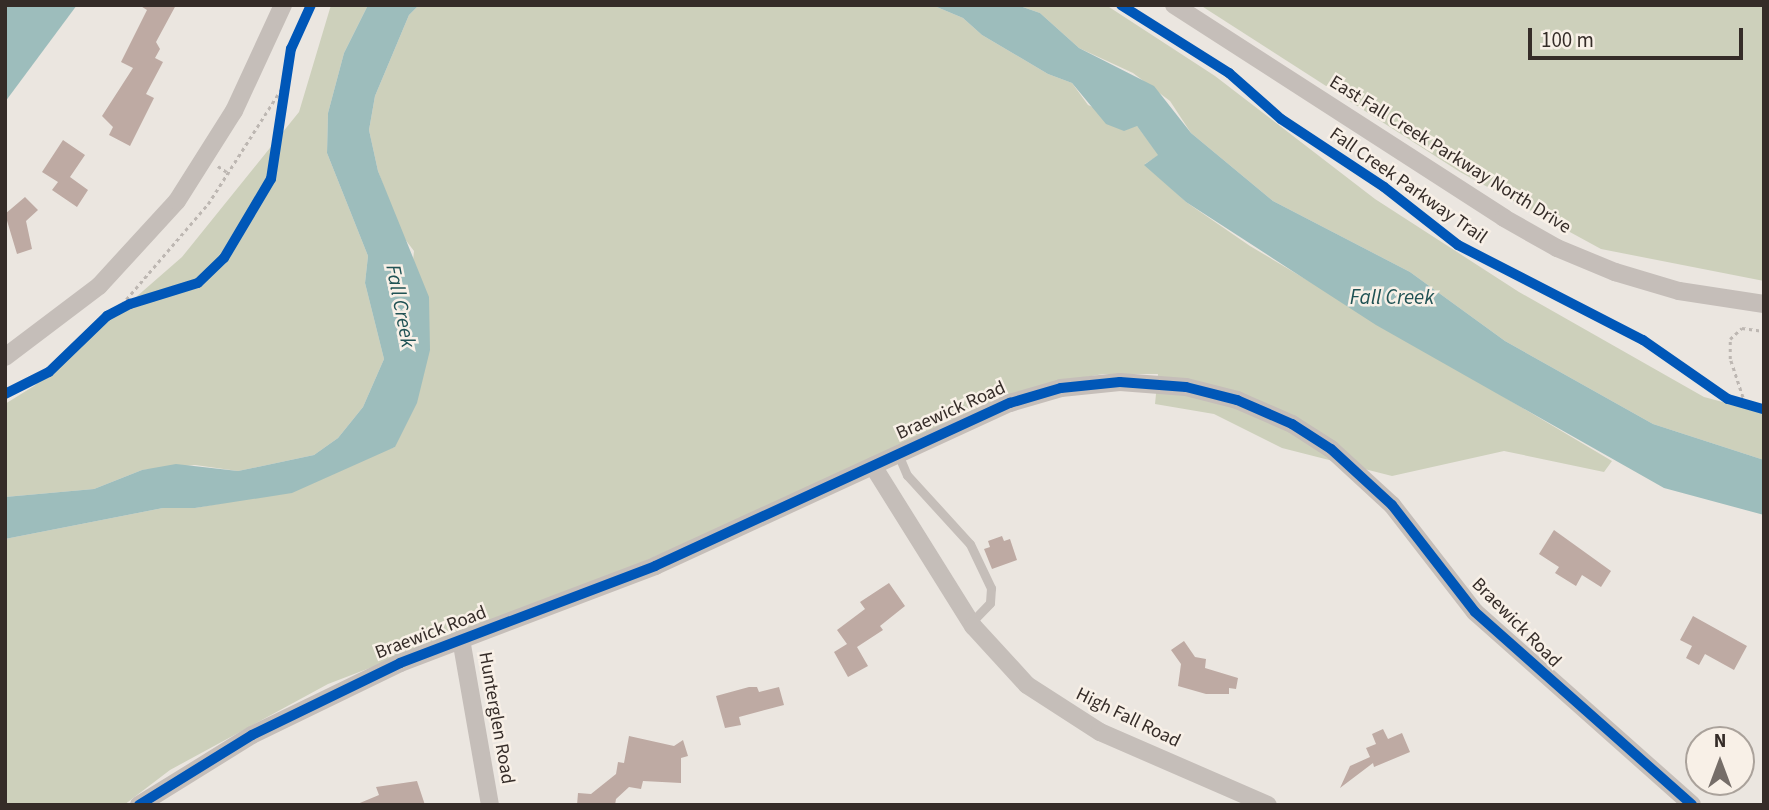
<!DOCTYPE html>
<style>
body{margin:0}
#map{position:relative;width:1769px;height:810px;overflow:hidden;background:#ebe6e0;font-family:"Source Sans 3",sans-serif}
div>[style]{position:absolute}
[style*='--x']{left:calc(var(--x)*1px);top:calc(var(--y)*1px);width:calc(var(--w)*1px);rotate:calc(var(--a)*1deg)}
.green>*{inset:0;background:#cdd0bb}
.water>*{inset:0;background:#9dbdbc}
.building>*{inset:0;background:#beaaa3}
.path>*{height:2.5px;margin-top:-1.25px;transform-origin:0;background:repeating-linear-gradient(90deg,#bdb7b2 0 3.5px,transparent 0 7px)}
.lane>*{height:9px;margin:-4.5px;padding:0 4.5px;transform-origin:4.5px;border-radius:4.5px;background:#c5beb9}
.street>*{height:18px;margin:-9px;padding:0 9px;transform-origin:9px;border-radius:9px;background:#c5beb9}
.cycleway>*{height:10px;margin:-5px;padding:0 5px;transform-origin:5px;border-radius:5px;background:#0057b8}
span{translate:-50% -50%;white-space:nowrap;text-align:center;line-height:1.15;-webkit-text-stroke:5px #f8f0e7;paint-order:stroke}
.street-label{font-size:19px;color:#352c28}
.water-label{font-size:21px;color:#205254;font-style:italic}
.frame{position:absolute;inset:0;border:7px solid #352c28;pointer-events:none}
.north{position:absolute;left:1685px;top:726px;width:70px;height:70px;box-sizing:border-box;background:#f8f0e7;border:2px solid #aaa29b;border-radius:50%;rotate:0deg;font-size:19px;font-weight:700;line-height:28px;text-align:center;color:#352c28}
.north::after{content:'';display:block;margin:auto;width:24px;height:32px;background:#756d68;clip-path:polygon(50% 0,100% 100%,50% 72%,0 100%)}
.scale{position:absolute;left:1528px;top:28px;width:215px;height:32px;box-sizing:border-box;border:4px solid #352c28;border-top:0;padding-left:9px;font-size:21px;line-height:24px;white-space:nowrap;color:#352c28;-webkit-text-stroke:5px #f8f0e7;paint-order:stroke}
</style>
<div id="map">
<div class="green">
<div style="clip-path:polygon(331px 5px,368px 5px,344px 53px,328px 113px,327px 153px,368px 256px,365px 283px,384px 359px,363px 407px,338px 438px,314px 455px,238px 471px,195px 465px,142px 470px,94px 489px,5px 497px,5px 404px,34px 386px,182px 257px,299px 112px)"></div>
<div style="clip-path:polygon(419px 5px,932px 5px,963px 18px,982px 35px,1048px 74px,1072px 83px,1088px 105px,1137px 126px,1159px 155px,1145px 164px,1186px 202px,1250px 246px,1612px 461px,1604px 472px,1504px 451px,1392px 476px,1282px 448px,1214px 414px,1155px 404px,1158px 374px,1103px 374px,1042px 385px,620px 572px,328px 684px,170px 770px,124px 805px,5px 805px,5px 539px,163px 508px,195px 508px,239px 500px,395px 447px,414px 251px,401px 234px,378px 171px,369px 130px,375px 96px,409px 15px)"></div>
<div style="clip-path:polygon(1017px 5px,1106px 5px,1215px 76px,1375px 199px,1519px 292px,1704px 397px,1764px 413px,1764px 460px,1653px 424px,1505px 341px,1410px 272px,1273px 201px,1191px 133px,1170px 101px,1133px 73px,1079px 48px,1040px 13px)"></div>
<div style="clip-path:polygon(1200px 5px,1764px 5px,1764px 281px,1601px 249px,1460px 172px)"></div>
</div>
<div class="water">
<div style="clip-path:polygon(5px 5px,77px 5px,5px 102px)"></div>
<div style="clip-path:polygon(368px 5px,419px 5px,409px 15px,375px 96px,369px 130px,378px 171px,429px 297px,430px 350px,417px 403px,395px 447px,292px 493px,195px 508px,163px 508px,5px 539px,5px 497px,94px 489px,142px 470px,176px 464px,238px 471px,314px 455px,338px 438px,363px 407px,384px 359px,365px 283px,368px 256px,327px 153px,328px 113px,344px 53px)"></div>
<div style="clip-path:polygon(932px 5px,1017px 5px,1040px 13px,1079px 48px,1154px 86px,1191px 133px,1273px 201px,1410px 272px,1505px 341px,1653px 424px,1764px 460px,1764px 515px,1664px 488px,1376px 325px,1186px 202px,1144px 165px,1158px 155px,1137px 126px,1124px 131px,1106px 124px,1072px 83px,1048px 74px,982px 35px,963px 18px)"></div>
</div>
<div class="building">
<div style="clip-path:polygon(139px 5px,176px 5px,156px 42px,160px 49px,155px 58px,163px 62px,146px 94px,154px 98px,130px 146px,109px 135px,113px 127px,102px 116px,133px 68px,121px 62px,147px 10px)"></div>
<div style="clip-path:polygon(63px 140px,85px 155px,70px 177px,88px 190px,77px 207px,52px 190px,58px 182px,42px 172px)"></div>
<div style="clip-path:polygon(25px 197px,38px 210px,26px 221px,32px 249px,17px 254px,5px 214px)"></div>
<div style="clip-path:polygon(1554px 530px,1611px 571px,1601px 587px,1582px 575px,1576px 586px,1555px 573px,1559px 567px,1539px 554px)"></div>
<div style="clip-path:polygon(1002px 536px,1004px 541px,1010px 539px,1017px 560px,992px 569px,984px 549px,990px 547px,988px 541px)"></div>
<div style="clip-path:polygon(889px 583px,905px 606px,880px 626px,883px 630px,857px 647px,868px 666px,848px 677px,834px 652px,847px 644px,837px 630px,865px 609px,860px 602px)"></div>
<div style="clip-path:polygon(1693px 616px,1747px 646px,1734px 670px,1705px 654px,1699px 665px,1686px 658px,1692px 646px,1680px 640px)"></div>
<div style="clip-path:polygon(1184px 641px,1195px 657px,1206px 659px,1205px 668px,1238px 678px,1236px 689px,1229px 688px,1229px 694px,1206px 694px,1178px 686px,1181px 664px,1171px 650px)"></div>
<div style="clip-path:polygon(749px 687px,757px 687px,759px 692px,779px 687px,784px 705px,739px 717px,741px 725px,725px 728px,716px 696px)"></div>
<div style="clip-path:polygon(1383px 729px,1388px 739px,1402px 733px,1410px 752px,1374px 767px,1373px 763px,1340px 788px,1350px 766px,1370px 757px,1366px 748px,1376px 744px,1372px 734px)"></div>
<div style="clip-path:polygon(629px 736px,674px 746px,683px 740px,688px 756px,681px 758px,681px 783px,643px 781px,641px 789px,629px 787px,616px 799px,615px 805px,577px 805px,578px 793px,591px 794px,616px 774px,618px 762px,624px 763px)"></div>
<div style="clip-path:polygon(417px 781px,425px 805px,355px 805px,379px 795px,376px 787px)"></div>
</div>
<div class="path">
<div style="--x:218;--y:166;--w:14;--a:34"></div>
<div style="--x:117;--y:310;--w:140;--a:-49.4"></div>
<div style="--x:208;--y:204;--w:138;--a:-57.5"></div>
<div style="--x:1745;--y:404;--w:47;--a:-108.4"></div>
<div style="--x:1730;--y:359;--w:20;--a:-90"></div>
<div style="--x:1730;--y:339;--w:16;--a:-43"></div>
<div style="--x:1742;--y:328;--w:22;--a:8"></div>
</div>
<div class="lane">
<div style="--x:898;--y:454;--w:23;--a:67"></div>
<div style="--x:907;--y:475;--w:93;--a:47.6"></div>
<div style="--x:970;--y:544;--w:49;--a:64.5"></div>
<div style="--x:991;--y:588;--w:15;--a:94"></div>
<div style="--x:990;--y:603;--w:28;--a:134"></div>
</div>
<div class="street">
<div style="--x:1174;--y:5;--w:393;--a:32.8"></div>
<div style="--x:1504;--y:218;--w:61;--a:29.5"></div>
<div style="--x:1557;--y:248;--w:63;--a:22.5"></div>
<div style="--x:1615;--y:272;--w:67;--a:16.5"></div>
<div style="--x:1679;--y:291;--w:86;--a:8.7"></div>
<div style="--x:5;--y:357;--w:118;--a:-37.1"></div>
<div style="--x:99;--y:286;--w:115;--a:-47.5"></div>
<div style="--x:177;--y:201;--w:107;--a:-57.7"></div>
<div style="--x:234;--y:111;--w:117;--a:-65.2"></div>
<div style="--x:873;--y:466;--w:189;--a:58"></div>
<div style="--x:973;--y:626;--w:80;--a:47.5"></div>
<div style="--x:1027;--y:685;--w:87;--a:32.8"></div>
<div style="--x:1100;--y:732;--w:183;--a:23.5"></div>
<div style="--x:461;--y:639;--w:169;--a:80.1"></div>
<div style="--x:139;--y:805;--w:133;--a:-31.8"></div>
<div style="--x:252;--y:735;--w:165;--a:-25.9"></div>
<div style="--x:400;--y:663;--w:273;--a:-20.8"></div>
<div style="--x:655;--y:566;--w:391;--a:-24.7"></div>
<div style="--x:1010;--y:403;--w:53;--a:-16.4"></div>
<div style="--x:1061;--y:388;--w:59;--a:-5.8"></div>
<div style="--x:1120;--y:382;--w:66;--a:4.3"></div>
<div style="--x:1186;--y:387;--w:53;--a:14.3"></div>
<div style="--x:1237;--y:400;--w:60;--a:23.6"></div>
<div style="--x:1292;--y:424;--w:46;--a:32.7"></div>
<div style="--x:1331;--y:449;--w:83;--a:42.6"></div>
<div style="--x:1392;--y:505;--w:135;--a:52.2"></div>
<div style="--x:1475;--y:612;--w:290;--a:41.6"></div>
</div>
<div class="cycleway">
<div style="--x:1121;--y:5;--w:128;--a:32.2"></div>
<div style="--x:1229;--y:73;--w:69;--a:41.5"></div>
<div style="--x:1281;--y:119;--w:123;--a:33.4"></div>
<div style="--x:1384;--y:187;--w:94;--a:38.1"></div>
<div style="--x:1458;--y:245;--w:208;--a:27.2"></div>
<div style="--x:1643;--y:340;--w:103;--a:34.8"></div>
<div style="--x:1728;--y:399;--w:37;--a:16"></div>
<div style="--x:5;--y:394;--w:49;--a:-26.6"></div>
<div style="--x:49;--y:372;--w:81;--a:-44"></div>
<div style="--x:107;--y:316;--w:26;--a:-28"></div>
<div style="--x:130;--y:304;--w:71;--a:-17.2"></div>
<div style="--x:198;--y:283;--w:36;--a:-44"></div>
<div style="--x:224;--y:258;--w:92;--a:-59.3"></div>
<div style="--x:271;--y:179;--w:132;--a:-81.3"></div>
<div style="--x:291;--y:49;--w:48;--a:-65.6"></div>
<div style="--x:139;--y:805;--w:133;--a:-31.8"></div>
<div style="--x:252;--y:735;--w:165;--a:-25.9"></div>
<div style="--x:400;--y:663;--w:273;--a:-20.8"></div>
<div style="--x:655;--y:566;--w:391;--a:-24.7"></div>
<div style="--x:1010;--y:403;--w:53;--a:-16.4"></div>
<div style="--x:1061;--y:388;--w:59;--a:-5.8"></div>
<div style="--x:1120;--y:382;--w:66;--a:4.3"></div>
<div style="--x:1186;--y:387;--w:53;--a:14.3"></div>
<div style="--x:1237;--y:400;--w:60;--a:23.6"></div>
<div style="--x:1292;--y:424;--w:46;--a:32.7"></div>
<div style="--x:1331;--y:449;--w:83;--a:42.6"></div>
<div style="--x:1392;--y:505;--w:135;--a:52.2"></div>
<div style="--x:1475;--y:612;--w:290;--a:41.6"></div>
</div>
<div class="street-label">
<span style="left:1450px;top:155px;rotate:32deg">East Fall Creek Parkway North Drive</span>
<span style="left:1408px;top:186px;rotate:35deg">Fall Creek Parkway Trail</span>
<span style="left:951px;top:411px;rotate:-24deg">Braewick Road</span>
<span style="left:1516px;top:623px;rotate:45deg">Braewick Road</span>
<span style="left:431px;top:633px;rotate:-21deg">Braewick Road</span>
<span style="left:496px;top:718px;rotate:80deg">Hunterglen Road</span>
<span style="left:1128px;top:718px;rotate:26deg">High Fall Road</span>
</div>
<div class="water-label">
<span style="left:1392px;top:297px">Fall Creek</span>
<span style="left:401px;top:306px;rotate:79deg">Fall Creek</span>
</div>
<div class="frame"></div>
<div class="north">N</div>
<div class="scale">100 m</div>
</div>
